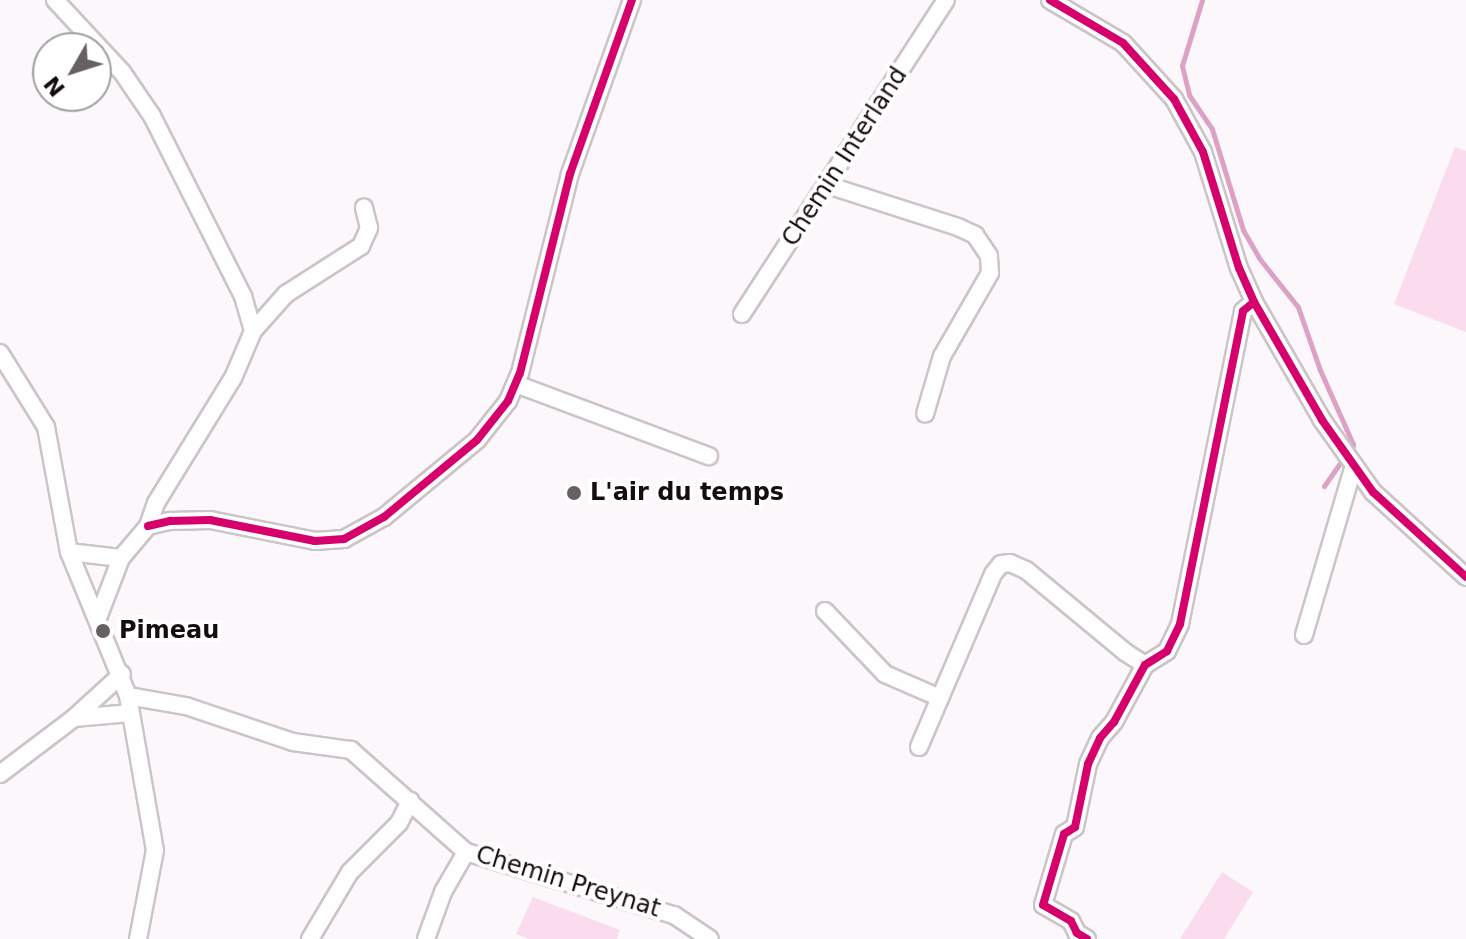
<!DOCTYPE html>
<style>
body{margin:0}
#map{position:relative;width:1466px;height:939px;overflow:hidden;background:#fcf7fa;font-family:"DejaVu Sans",sans-serif}
div>[style]{position:absolute}
[style*='--x']{left:calc(var(--x)*1px);top:calc(var(--y)*1px);width:calc(var(--w)*1px);rotate:calc(var(--a)*1deg)}
.green>*{inset:0;background:#fbdcee}
.stream>*{height:5px;margin:-2.5px;padding:0 2.5px;transform-origin:2.5px;border-radius:2.5px;background:#dca2c6}
.roads{filter:drop-shadow(2px 0 #cbc4c8) drop-shadow(-2px 0 #cbc4c8) drop-shadow(0 2px #cbc4c8) drop-shadow(0 -2px #cbc4c8)}
.minor>*{height:16px;margin:-8px;padding:0 8px;transform-origin:8px;border-radius:8px;background:#fffefe}
.cycleway>*{height:8px;margin:-4px;padding:0 4px;transform-origin:4px;border-radius:4px;background:#d6006c}
.dots>*{width:22px;height:22px;translate:-50% -50%;box-sizing:border-box;border:4px solid #fff;border-radius:50%}
span{translate:-50% -50%;white-space:nowrap;text-align:center;line-height:1.15;-webkit-text-stroke:8px #fff;paint-order:stroke}
.street-label{font-size:24px;color:#150d12}
.poi-label{font-size:24px;color:#150d12;font-weight:700}
.left{translate:0 -50%;text-align:left}
.north{position:absolute;left:32px;top:32px;width:80px;height:80px;box-sizing:border-box;background:#fff;border:2px solid #a19ea0;border-radius:50%;rotate:231deg;font-size:22px;font-weight:700;line-height:32px;text-align:center;color:#150d12}
.north::after{content:'';display:block;margin:auto;width:28px;height:36px;background:#665f63;clip-path:polygon(50% 0,100% 100%,50% 72%,0 100%)}
</style>
<div id="map">
<div class="green">
<div style="clip-path:polygon(1455px 147px,1466px 151px,1466px 332px,1394px 304px)"></div>
<div style="clip-path:polygon(1222px 872px,1253px 892px,1224px 939px,1180px 939px)"></div>
<div style="clip-path:polygon(533px 897px,620px 930px,617px 939px,529px 939px,516px 934px)"></div>
</div>
<div class="stream">
<div style="--x:1202;--y:0;--w:69;--a:106.9"></div>
<div style="--x:1182;--y:66;--w:30;--a:76"></div>
<div style="--x:1189;--y:95;--w:41;--a:55.9"></div>
<div style="--x:1212;--y:129;--w:106;--a:72.9"></div>
<div style="--x:1243;--y:230;--w:32;--a:60"></div>
<div style="--x:1259;--y:258;--w:63;--a:51.5"></div>
<div style="--x:1298;--y:307;--w:67;--a:70.8"></div>
<div style="--x:1320;--y:370;--w:81;--a:66"></div>
<div style="--x:1353;--y:444;--w:7;--a:98"></div>
<div style="--x:1324;--y:486;--w:29;--a:-55"></div>
</div>
<div class="roads">
<div class="minor">
<div style="--x:55;--y:0;--w:98;--a:47.1"></div>
<div style="--x:122;--y:72;--w:53;--a:55.7"></div>
<div style="--x:152;--y:116;--w:202;--a:63.2"></div>
<div style="--x:243;--y:296;--w:36;--a:74"></div>
<div style="--x:1050;--y:0;--w:85;--a:30.5"></div>
<div style="--x:1123;--y:43;--w:76;--a:47.7"></div>
<div style="--x:1174;--y:99;--w:60;--a:61.3"></div>
<div style="--x:1203;--y:152;--w:121;--a:72.8"></div>
<div style="--x:1239;--y:268;--w:37;--a:66"></div>
<div style="--x:1254;--y:302;--w:136;--a:60"></div>
<div style="--x:1322;--y:420;--w:88;--a:54.7"></div>
<div style="--x:1373;--y:492;--w:126;--a:42.4"></div>
<div style="--x:827;--y:185;--w:138;--a:17.8"></div>
<div style="--x:958;--y:227;--w:19;--a:25"></div>
<div style="--x:975;--y:235;--w:25;--a:56"></div>
<div style="--x:989;--y:256;--w:17;--a:87"></div>
<div style="--x:990;--y:273;--w:96;--a:120"></div>
<div style="--x:942;--y:356;--w:60;--a:106.3"></div>
<div style="--x:742;--y:314;--w:374;--a:-57"></div>
<div style="--x:0;--y:353;--w:87;--a:58.1"></div>
<div style="--x:46;--y:427;--w:127;--a:79.6"></div>
<div style="--x:69;--y:552;--w:156;--a:67.7"></div>
<div style="--x:128;--y:696;--w:156;--a:80.1"></div>
<div style="--x:155;--y:850;--w:91;--a:100.8"></div>
<div style="--x:516;--y:384;--w:206;--a:20.5"></div>
<div style="--x:148;--y:526;--w:23;--a:-13"></div>
<div style="--x:170;--y:521;--w:40;--a:-1.4"></div>
<div style="--x:210;--y:520;--w:107;--a:11.3"></div>
<div style="--x:315;--y:541;--w:29;--a:-4"></div>
<div style="--x:344;--y:539;--w:46;--a:-28.8"></div>
<div style="--x:384;--y:517;--w:121;--a:-39.6"></div>
<div style="--x:477;--y:440;--w:50;--a:-51.5"></div>
<div style="--x:508;--y:401;--w:30;--a:-67"></div>
<div style="--x:520;--y:373;--w:205;--a:-75.9"></div>
<div style="--x:570;--y:174;--w:185;--a:-70.4"></div>
<div style="--x:69;--y:552;--w:52;--a:6.6"></div>
<div style="--x:825;--y:611;--w:87;--a:46.4"></div>
<div style="--x:885;--y:674;--w:60;--a:23.6"></div>
<div style="--x:98;--y:618;--w:64;--a:-69"></div>
<div style="--x:121;--y:558;--w:42;--a:-49.8"></div>
<div style="--x:148;--y:526;--w:24;--a:-71"></div>
<div style="--x:156;--y:503;--w:147;--a:-58.4"></div>
<div style="--x:233;--y:378;--w:51;--a:-66.9"></div>
<div style="--x:253;--y:331;--w:50;--a:-48.3"></div>
<div style="--x:286;--y:294;--w:89;--a:-32.6"></div>
<div style="--x:361;--y:246;--w:20;--a:-66"></div>
<div style="--x:369;--y:228;--w:21;--a:-104"></div>
<div style="--x:1304;--y:635;--w:177;--a:-73.6"></div>
<div style="--x:128;--y:696;--w:59;--a:9.8"></div>
<div style="--x:186;--y:706;--w:113;--a:18.6"></div>
<div style="--x:293;--y:742;--w:59;--a:7.9"></div>
<div style="--x:351;--y:750;--w:154;--a:41.6"></div>
<div style="--x:466;--y:852;--w:217;--a:16.9"></div>
<div style="--x:674;--y:915;--w:43;--a:33.7"></div>
<div style="--x:74;--y:718;--w:57;--a:-5"></div>
<div style="--x:919;--y:747;--w:188;--a:-66.8"></div>
<div style="--x:993;--y:574;--w:13;--a:-51"></div>
<div style="--x:1001;--y:564;--w:9;--a:-6"></div>
<div style="--x:1010;--y:563;--w:17;--a:24"></div>
<div style="--x:1026;--y:570;--w:129;--a:39.6"></div>
<div style="--x:1125;--y:652;--w:24;--a:33"></div>
<div style="--x:0;--y:774;--w:93;--a:-37.1"></div>
<div style="--x:74;--y:718;--w:65;--a:-42.5"></div>
<div style="--x:310;--y:939;--w:78;--a:-59.2"></div>
<div style="--x:350;--y:872;--w:69;--a:-45"></div>
<div style="--x:399;--y:823;--w:25;--a:-63"></div>
<div style="--x:426;--y:939;--w:50;--a:-70.1"></div>
<div style="--x:443;--y:892;--w:46;--a:-60.1"></div>
<div style="--x:1087;--y:939;--w:12;--a:-149"></div>
<div style="--x:1077;--y:933;--w:13;--a:-117"></div>
<div style="--x:1071;--y:921;--w:32;--a:-150"></div>
<div style="--x:1043;--y:905;--w:74;--a:-73.5"></div>
<div style="--x:1064;--y:834;--w:13;--a:-32"></div>
<div style="--x:1075;--y:827;--w:64;--a:-78.3"></div>
<div style="--x:1088;--y:764;--w:29;--a:-65"></div>
<div style="--x:1100;--y:738;--w:21;--a:-49"></div>
<div style="--x:1114;--y:722;--w:65;--a:-61.5"></div>
<div style="--x:1145;--y:665;--w:26;--a:-32"></div>
<div style="--x:1167;--y:651;--w:30;--a:-64"></div>
<div style="--x:1180;--y:624;--w:319;--a:-78.6"></div>
<div style="--x:1243;--y:311;--w:14;--a:-39"></div>
</div>
</div>
<div class="cycleway">
<div style="--x:1050;--y:0;--w:85;--a:30.5"></div>
<div style="--x:1123;--y:43;--w:76;--a:47.7"></div>
<div style="--x:1174;--y:99;--w:60;--a:61.3"></div>
<div style="--x:1203;--y:152;--w:121;--a:72.8"></div>
<div style="--x:1239;--y:268;--w:37;--a:66"></div>
<div style="--x:1254;--y:302;--w:136;--a:60"></div>
<div style="--x:1322;--y:420;--w:88;--a:54.7"></div>
<div style="--x:1373;--y:492;--w:126;--a:42.4"></div>
<div style="--x:148;--y:526;--w:23;--a:-13"></div>
<div style="--x:170;--y:521;--w:40;--a:-1.4"></div>
<div style="--x:210;--y:520;--w:107;--a:11.3"></div>
<div style="--x:315;--y:541;--w:29;--a:-4"></div>
<div style="--x:344;--y:539;--w:46;--a:-28.8"></div>
<div style="--x:384;--y:517;--w:121;--a:-39.6"></div>
<div style="--x:477;--y:440;--w:50;--a:-51.5"></div>
<div style="--x:508;--y:401;--w:30;--a:-67"></div>
<div style="--x:520;--y:373;--w:205;--a:-75.9"></div>
<div style="--x:570;--y:174;--w:185;--a:-70.4"></div>
<div style="--x:1087;--y:939;--w:12;--a:-149"></div>
<div style="--x:1077;--y:933;--w:13;--a:-117"></div>
<div style="--x:1071;--y:921;--w:32;--a:-150"></div>
<div style="--x:1043;--y:905;--w:74;--a:-73.5"></div>
<div style="--x:1064;--y:834;--w:13;--a:-32"></div>
<div style="--x:1075;--y:827;--w:64;--a:-78.3"></div>
<div style="--x:1088;--y:764;--w:29;--a:-65"></div>
<div style="--x:1100;--y:738;--w:21;--a:-49"></div>
<div style="--x:1114;--y:722;--w:65;--a:-61.5"></div>
<div style="--x:1145;--y:665;--w:26;--a:-32"></div>
<div style="--x:1167;--y:651;--w:30;--a:-64"></div>
<div style="--x:1180;--y:624;--w:319;--a:-78.6"></div>
<div style="--x:1243;--y:311;--w:14;--a:-39"></div>
</div>
<div class="dots">
<div style="left:574px;top:493px;background:#665f63"></div>
<div style="left:103px;top:631px;background:#665f63"></div>
</div>
<div class="street-label">
<span style="left:845px;top:157px;rotate:-57deg">Chemin Interland</span>
<span style="left:568px;top:882px;rotate:17deg">Chemin Preynat</span>
</div>
<div class="poi-label">
<span class="left" style="left:590px;top:493px">L'air du temps</span>
<span class="left" style="left:119px;top:631px">Pimeau</span>
</div>
<div class="north">N</div>
</div>
